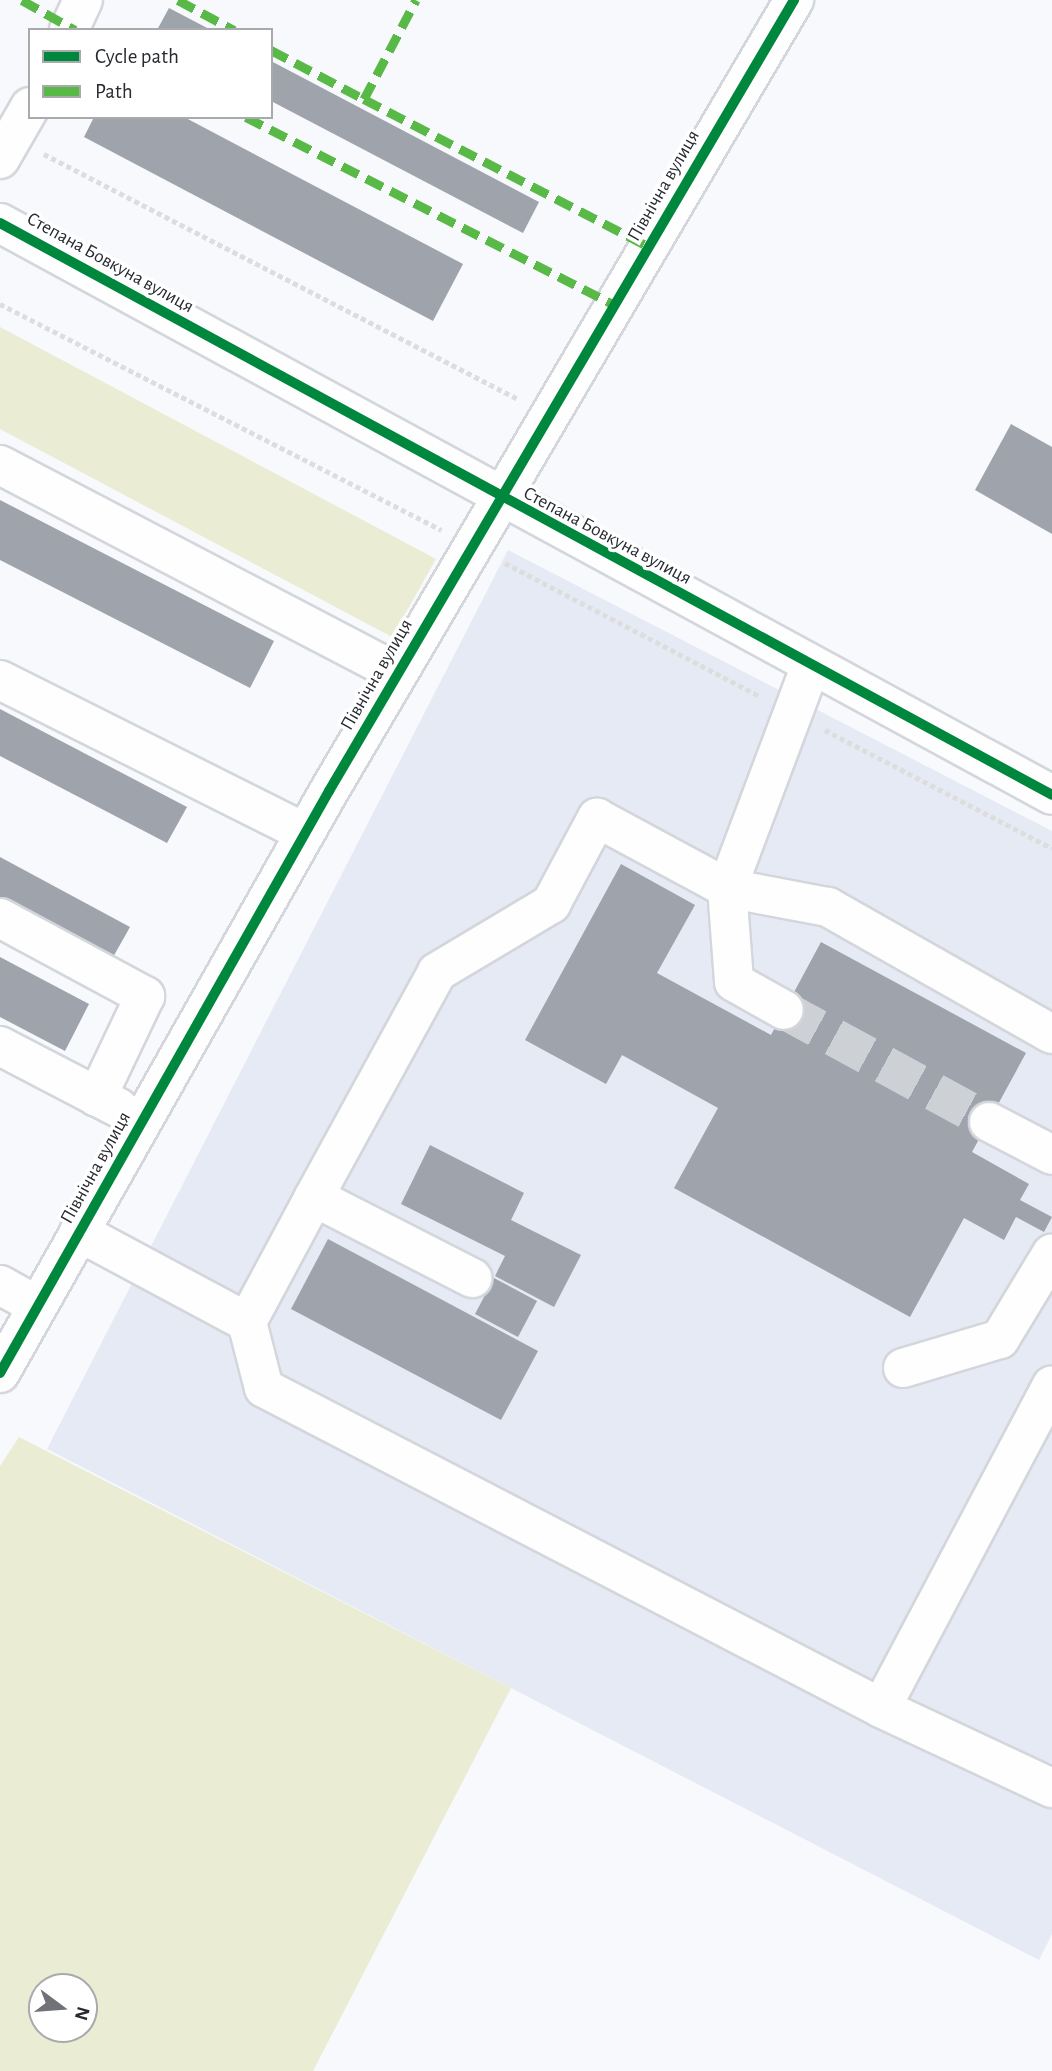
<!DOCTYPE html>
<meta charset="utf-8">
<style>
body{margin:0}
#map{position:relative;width:1052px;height:2071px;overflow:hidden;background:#f7f9fd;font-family:"Alegreya Sans",sans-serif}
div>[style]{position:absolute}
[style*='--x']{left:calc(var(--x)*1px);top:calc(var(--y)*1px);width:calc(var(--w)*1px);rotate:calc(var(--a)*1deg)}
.built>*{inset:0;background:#e6eaf4}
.green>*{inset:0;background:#eaecd4}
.building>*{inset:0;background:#9fa3ac}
.minor-tunnel>*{height:38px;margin-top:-19px;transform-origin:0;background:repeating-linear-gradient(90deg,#cdd0d4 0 38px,transparent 0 57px)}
.path>*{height:4.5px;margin-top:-2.25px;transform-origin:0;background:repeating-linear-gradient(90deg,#ddddde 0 5px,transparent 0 8.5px)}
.roads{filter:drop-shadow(2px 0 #d3d6db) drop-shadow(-2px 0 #d3d6db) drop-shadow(0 2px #d3d6db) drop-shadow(0 -2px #d3d6db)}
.minor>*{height:38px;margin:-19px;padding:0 19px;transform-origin:19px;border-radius:19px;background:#fefeff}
.quiet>*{height:9px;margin-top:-4.5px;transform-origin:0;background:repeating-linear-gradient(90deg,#58b947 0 18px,transparent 0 27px)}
.cycleway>*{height:10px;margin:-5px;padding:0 5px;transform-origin:5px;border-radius:5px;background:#00873e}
span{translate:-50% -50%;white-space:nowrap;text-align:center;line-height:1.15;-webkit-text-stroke:7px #fff;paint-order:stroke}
.street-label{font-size:19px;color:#272a30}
.legend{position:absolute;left:28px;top:28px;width:245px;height:91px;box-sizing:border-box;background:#fff;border:2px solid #a9aaac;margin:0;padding:9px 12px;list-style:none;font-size:21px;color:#272a30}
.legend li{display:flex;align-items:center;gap:14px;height:35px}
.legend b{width:35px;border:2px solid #a9aaac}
.north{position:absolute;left:28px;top:1973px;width:70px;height:70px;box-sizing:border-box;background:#fff;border:2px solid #a9aaac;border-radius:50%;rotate:106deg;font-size:19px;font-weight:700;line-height:28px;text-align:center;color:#272a30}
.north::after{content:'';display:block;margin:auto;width:24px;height:32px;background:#707278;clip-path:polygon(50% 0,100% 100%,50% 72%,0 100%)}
</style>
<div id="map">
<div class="built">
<div style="clip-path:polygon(508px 550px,1052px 831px,1052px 1934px,1039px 1960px,47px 1449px)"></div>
</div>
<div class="green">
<div style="clip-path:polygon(0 327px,436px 559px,392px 637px,0 429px)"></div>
<div style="clip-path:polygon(evenodd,19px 1437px,511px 1688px,313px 2071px,0 2071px,0 1466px,19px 1437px,42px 1987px,84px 1987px,84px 2029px,42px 2029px,42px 1987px)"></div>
</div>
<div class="building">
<div style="clip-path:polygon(169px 8px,211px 30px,157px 30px)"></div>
<div style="clip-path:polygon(271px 61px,539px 202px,523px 233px,271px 101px)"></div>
<div style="clip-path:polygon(94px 117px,184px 117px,463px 264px,433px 321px,84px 137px)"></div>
<div style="clip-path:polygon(1011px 424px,1052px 447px,1052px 534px,975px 490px)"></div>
<div style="clip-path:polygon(0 500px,274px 641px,250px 688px,0 560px)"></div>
<div style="clip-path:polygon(0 709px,187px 807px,167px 843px,0 756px)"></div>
<div style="clip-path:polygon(0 857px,130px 927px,112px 959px,0 899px)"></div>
<div style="clip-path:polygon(621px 864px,695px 905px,657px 973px,771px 1035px,821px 942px,1026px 1053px,972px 1152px,1029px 1184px,1020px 1200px,1052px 1217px,1044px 1232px,1016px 1217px,1004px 1240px,964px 1218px,910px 1317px,674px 1188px,718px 1108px,622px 1055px,606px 1084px,525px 1040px)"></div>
<div style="clip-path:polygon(0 957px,89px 1004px,65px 1051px,0 1017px)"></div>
<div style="clip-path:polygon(430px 1145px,524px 1193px,511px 1220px,581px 1255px,554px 1307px,495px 1276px,505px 1256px,401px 1204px)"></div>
<div style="clip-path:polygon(328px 1239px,538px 1351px,501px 1420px,291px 1309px)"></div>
<div style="clip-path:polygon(494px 1278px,537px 1301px,518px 1337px,475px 1314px)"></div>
</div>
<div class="minor-tunnel">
<div style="--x:784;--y:1010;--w:234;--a:28.6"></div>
</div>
<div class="path">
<div style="--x:44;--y:154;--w:534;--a:27.33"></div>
<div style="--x:0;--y:304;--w:496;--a:27.1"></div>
<div style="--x:505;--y:563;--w:289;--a:27.6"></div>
<div style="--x:825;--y:730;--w:256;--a:27.5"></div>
</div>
<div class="roads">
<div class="minor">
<div style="--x:69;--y:30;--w:33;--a:-65"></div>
<div style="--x:0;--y:159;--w:60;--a:-60"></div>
<div style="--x:0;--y:223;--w:1197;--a:28.53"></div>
<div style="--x:0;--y:465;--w:449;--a:27.6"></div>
<div style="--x:811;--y:665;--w:238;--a:110.6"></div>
<div style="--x:727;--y:888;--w:103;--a:10.7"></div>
<div style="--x:828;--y:907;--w:257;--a:29.6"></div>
<div style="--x:0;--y:680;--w:341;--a:26.6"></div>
<div style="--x:0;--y:918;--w:165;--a:28.3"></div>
<div style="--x:145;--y:996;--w:112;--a:115.4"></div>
<div style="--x:0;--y:1046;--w:134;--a:27.5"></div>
<div style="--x:989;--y:1122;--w:71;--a:27.6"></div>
<div style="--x:314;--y:1197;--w:256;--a:-61.3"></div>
<div style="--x:437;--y:972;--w:133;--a:-30.8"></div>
<div style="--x:551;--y:904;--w:98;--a:-61.9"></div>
<div style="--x:597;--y:818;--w:148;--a:28.3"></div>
<div style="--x:727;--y:888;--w:94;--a:85.7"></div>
<div style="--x:734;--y:982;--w:57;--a:29.2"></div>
<div style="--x:79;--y:1232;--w:191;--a:28.2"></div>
<div style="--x:247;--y:1322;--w:68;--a:75.6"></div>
<div style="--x:264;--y:1388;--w:695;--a:27.41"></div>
<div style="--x:881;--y:1708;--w:365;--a:-62.1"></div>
<div style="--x:0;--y:1285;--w:43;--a:28.9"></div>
<div style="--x:247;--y:1322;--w:142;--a:-61.8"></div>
<div style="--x:314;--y:1197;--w:178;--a:27.1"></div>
<div style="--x:903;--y:1368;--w:101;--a:-16.6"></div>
<div style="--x:1000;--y:1339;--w:100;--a:-58.8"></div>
<div style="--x:0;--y:1373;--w:669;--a:-60.52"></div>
<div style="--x:329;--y:791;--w:918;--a:-59.55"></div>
<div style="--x:881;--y:1708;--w:189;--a:25.1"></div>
</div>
</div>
<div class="quiet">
<div style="--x:22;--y:0;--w:61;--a:29.5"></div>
<div style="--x:178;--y:0;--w:64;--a:28.2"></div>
<div style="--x:271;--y:50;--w:105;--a:27.8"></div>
<div style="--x:364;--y:99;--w:112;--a:-62.3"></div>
<div style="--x:364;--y:99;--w:321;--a:27.4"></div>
<div style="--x:246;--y:117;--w:414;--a:27"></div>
</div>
<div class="cycleway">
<div style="--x:0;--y:223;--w:1197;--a:28.53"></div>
<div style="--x:0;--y:1373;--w:669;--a:-60.52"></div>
<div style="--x:329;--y:791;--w:918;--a:-59.55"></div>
</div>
<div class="street-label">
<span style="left:664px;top:186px;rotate:-60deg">Північна вулиця</span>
<span style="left:110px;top:263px;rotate:29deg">Степана Бовкуна вулиця</span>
<span style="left:607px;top:536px;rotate:28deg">Степана Бовкуна вулиця</span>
<span style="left:377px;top:675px;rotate:-60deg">Північна вулиця</span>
<span style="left:96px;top:1168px;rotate:-61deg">Північна вулиця</span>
</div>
<ul class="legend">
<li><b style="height:9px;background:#00873e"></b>Cycle path</li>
<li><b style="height:9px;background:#58b947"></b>Path</li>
</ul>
<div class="north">N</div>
</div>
